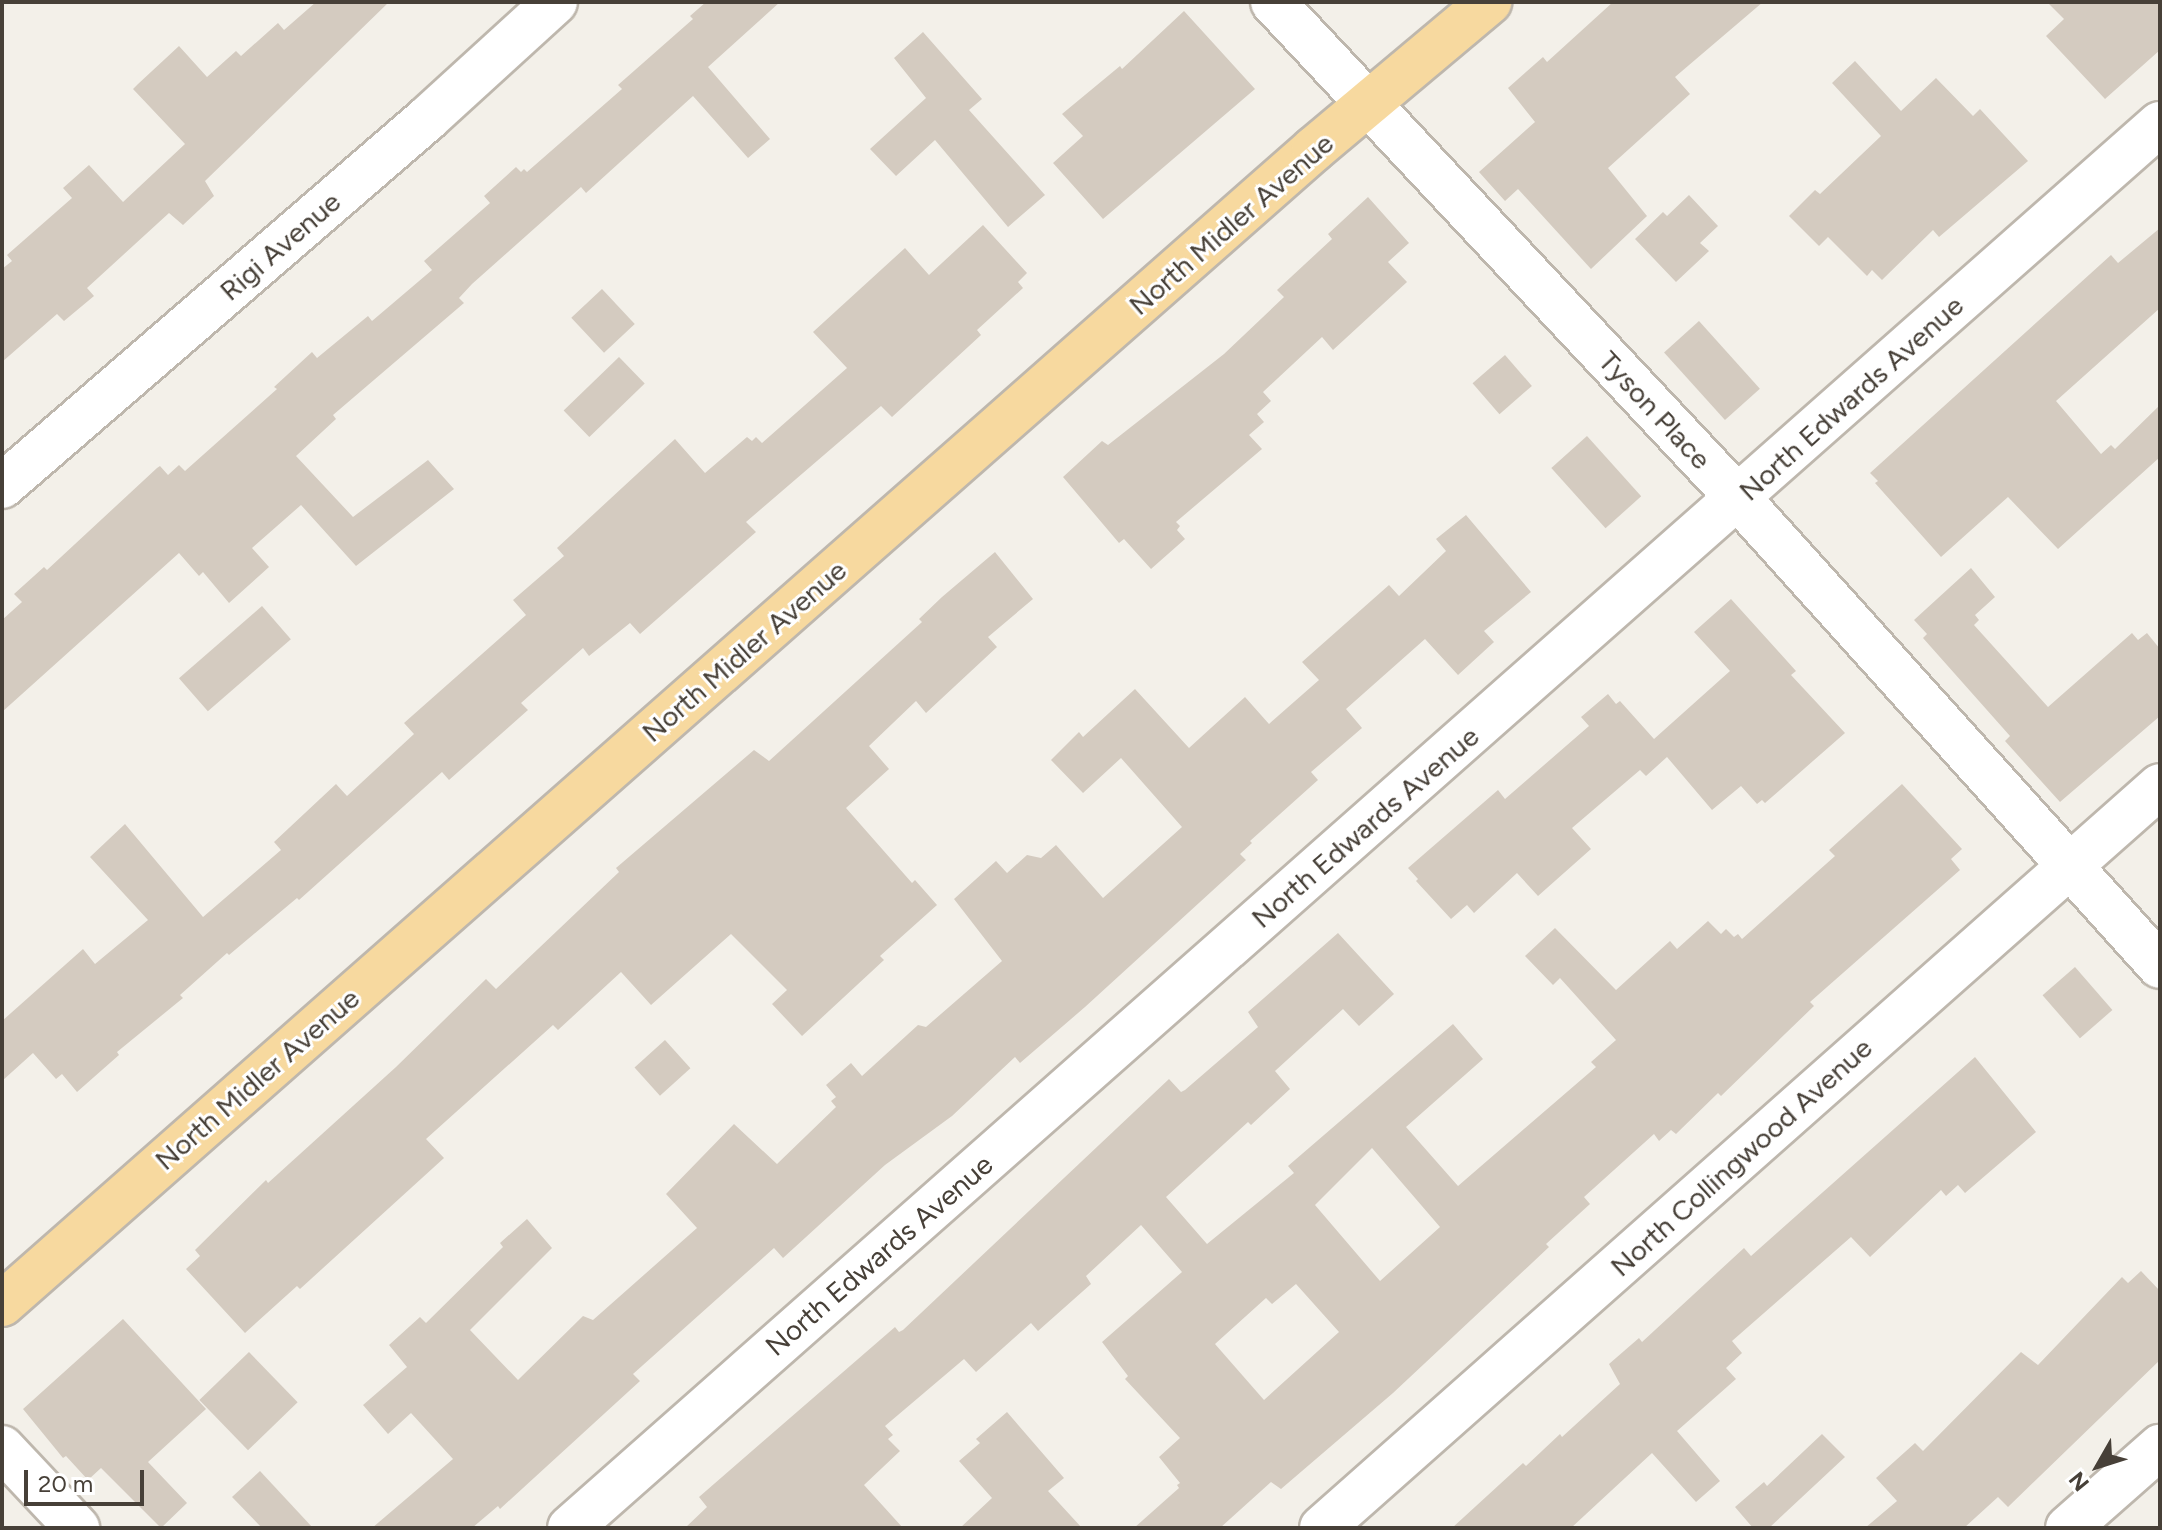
<!DOCTYPE html>
<html>
<head>
<meta charset="utf-8">
<style>
	body { margin:0 }
	#map { position:relative; width:2162px; height:1530px; overflow:hidden; background:#f3f0e9; font-family:Figtree,sans-serif }
	div>[style] { position:absolute }
	[style*='--x'] { left:calc(var(--x)*1px); top:calc(var(--y)*1px); width:calc(var(--w)*1px); rotate:calc(var(--a)*1deg) }
	.building>* { inset:0; background:#d4cbc0; transform-origin:0 0 }
	.roads { filter:drop-shadow(2px 0 #beb7ad) drop-shadow(-2px 0 #beb7ad) drop-shadow(0 2px #beb7ad) drop-shadow(0 -2px #beb7ad) }
	.minor>* { height:44px; margin:-22px; padding:0 22px; transform-origin:22px; border-radius:22px; background:#fff }
	.major>* { height:44px; margin:-22px; padding:0 22px; transform-origin:22px; border-radius:22px; background:#f7d99f }
	span { translate:-50% -50%; white-space:nowrap; text-align:center; line-height:1.15; -webkit-text-stroke:6px #fff; paint-order:stroke }
	.street-label { font-size:28px; color:#474038 }
	.frame { position:absolute; inset:0; border:4px solid #474038; pointer-events:none }
	.north { position:absolute; left:2058px; top:1426px; width:80px; height:80px; -webkit-text-stroke:6px #fff; paint-order:stroke; rotate:231deg; font-size:22px; font-weight:700; line-height:32px; text-align:center; color:#474038 }
	.north::after { content:''; display:block; margin:auto; width:28px; height:36px; background:#474038; clip-path:polygon(50% 0,100% 100%,50% 72%,0 100%) }
	.scale { position:absolute; left:24px; top:1470px; width:120px; height:36px; box-sizing:border-box; border:4px solid #474038; border-top:0; padding-left:10px; font-size:24px; line-height:28px; white-space:nowrap; color:#474038; -webkit-text-stroke:6px #fff; paint-order:stroke }
</style>
</head>
<body>
<div id="map">
	<div class="building">
		<i style="clip-path:polygon(316px 2px,389px 2px,205px 181px,214px 196px,183px 225px,169px 213px,87px 288px,94px 296px,64px 321px,57px 314px,2px 362px,2px 269px,12px 261px,7px 255px,72px 198px,63px 188px,89px 165px,123px 202px,185px 144px,133px 89px,138px 84px,179px 46px,207px 77px,236px 51px,241px 56px,278px 23px,284px 30px)"></i>
		<i style="clip-path:polygon(706px 2px,780px 2px,708px 67px,770px 139px,748px 158px,693px 96px,586px 193px,581px 187px,472px 284px,459px 298px,464px 303px,333px 415px,336px 419px,296px 456px,353px 517px,428px 460px,454px 489px,356px 566px,301px 505px,252px 548px,269px 567px,229px 603px,203px 572px,199px 576px,179px 553px,2px 712px,2px 620px,22px 602px,14px 594px,44px 567px,47px 570px,157px 468px,160px 466px,168px 475px,179px 465px,185px 471px,277px 389px,274px 387px,312px 352px,317px 358px,368px 316px,372px 321px,432px 270px,424px 261px,490px 203px,484px 196px,516px 167px,521px 172px,524px 169px,527px 172px,622px 89px,618px 85px,693px 19px,690px 16px)"></i>
		<i style="clip-path:polygon(1613px 2px,1763px 2px,1675px 77px,1690px 94px,1608px 168px,1647px 216px,1591px 269px,1518px 189px,1505px 201px,1479px 172px,1535px 122px,1508px 88px,1543px 57px,1547px 62px)"></i>
		<i style="clip-path:polygon(2047px 2px,2160px 2px,2160px 50px,2105px 99px,2046px 36px,2064px 19px)"></i>
		<i style="clip-path:polygon(1184px 11px,1255px 89px,1103px 219px,1053px 163px,1083px 136px,1062px 114px,1120px 66px,1122px 69px)"></i>
		<i style="clip-path:polygon(923px 32px,982px 99px,969px 110px,1045px 195px,1008px 227px,935px 140px,896px 176px,870px 149px,926px 98px,894px 58px)"></i>
		<i style="clip-path:polygon(1855px 61px,1901px 111px,1936px 78px,1973px 116px,1980px 109px,2028px 161px,1939px 237px,1933px 230px,1882px 280px,1872px 270px,1867px 276px,1828px 237px,1819px 246px,1789px 216px,1815px 190px,1820px 194px,1881px 136px,1832px 83px)"></i>
		<i style="clip-path:polygon(1689px 195px,1718px 226px,1700px 243px,1709px 251px,1676px 282px,1635px 239px,1663px 212px,1667px 216px)"></i>
		<i style="clip-path:polygon(1368px 197px,1409px 243px,1388px 262px,1407px 282px,1333px 350px,1322px 337px,1263px 392px,1271px 401px,1257px 414px,1264px 422px,1249px 435px,1262px 449px,1176px 522px,1180px 526px,1177px 530px,1185px 539px,1151px 569px,1124px 539px,1119px 543px,1063px 477px,1102px 441px,1108px 445px,1224px 354px,1284px 297px,1277px 290px,1332px 239px,1328px 234px)"></i>
		<i style="clip-path:polygon(983px 225px,1027px 273px,1018px 282px,1023px 288px,977px 330px,981px 335px,892px 417px,881px 406px,746px 522px,756px 532px,640px 634px,630px 623px,589px 656px,583px 648px,521px 703px,528px 710px,449px 780px,442px 772px,299px 900px,297px 898px,229px 955px,227px 953px,180px 995px,183px 998px,117px 1052px,119px 1055px,77px 1092px,62px 1074px,56px 1079px,33px 1053px,2px 1081px,2px 1021px,83px 949px,95px 964px,148px 920px,90px 857px,125px 824px,203px 917px,281px 850px,274px 842px,336px 784px,347px 796px,414px 734px,404px 723px,526px 615px,513px 600px,564px 556px,557px 548px,675px 439px,705px 473px,747px 437px,752px 441px,756px 437px,762px 443px,847px 368px,813px 332px,905px 248px,929px 275px)"></i>
		<i style="clip-path:polygon(2160px 228px,2160px 308px,2056px 401px,2101px 454px,2111px 445px,2115px 449px,2160px 405px,2160px 457px,2058px 549px,2008px 497px,1941px 557px,1875px 483px,1878px 481px,1870px 473px,2111px 255px,2118px 263px)"></i>
		<i style="left:602px;top:289px;width:48px;height:42px;rotate:47deg"></i>
		<i style="left:1699px;top:321px;width:91px;height:47px;rotate:48deg"></i>
		<i style="left:1505px;top:355px;width:41px;height:43px;rotate:49deg"></i>
		<i style="left:619px;top:357px;width:37px;height:77px;rotate:46deg"></i>
		<i style="left:1587px;top:436px;width:81px;height:48px;rotate:48deg"></i>
		<i style="clip-path:polygon(1466px 515px,1531px 592px,1484px 631px,1494px 642px,1458px 675px,1425px 639px,1346px 709px,1362px 728px,1311px 772px,1318px 780px,1250px 841px,1252px 843px,1240px 854px,1246px 860px,1085px 1007px,1020px 1063px,1015px 1057px,952px 1116px,885px 1165px,783px 1258px,774px 1248px,633px 1374px,640px 1381px,500px 1509px,498px 1506px,472px 1528px,372px 1528px,453px 1459px,411px 1413px,388px 1434px,363px 1405px,407px 1367px,389px 1345px,420px 1317px,426px 1323px,503px 1247px,500px 1243px,527px 1219px,552px 1248px,470px 1330px,518px 1380px,583px 1316px,593px 1320px,697px 1228px,666px 1194px,734px 1124px,777px 1164px,836px 1107px,831px 1101px,836px 1097px,826px 1085px,851px 1063px,862px 1076px,918px 1025px,926px 1027px,1002px 961px,954px 899px,996px 861px,1007px 873px,1027px 855px,1041px 858px,1056px 845px,1103px 898px,1182px 827px,1121px 758px,1083px 793px,1051px 760px,1079px 732px,1083px 737px,1135px 689px,1189px 748px,1245px 697px,1269px 724px,1319px 680px,1302px 662px,1389px 585px,1399px 596px,1446px 551px,1436px 539px)"></i>
		<i style="clip-path:polygon(995px 552px,1033px 599px,988px 637px,997px 647px,926px 713px,916px 701px,869px 746px,889px 769px,846px 808px,912px 883px,915px 880px,937px 905px,880px 956px,884px 960px,802px 1036px,772px 1004px,787px 990px,731px 934px,651px 1005px,621px 972px,558px 1030px,553px 1025px,426px 1139px,444px 1158px,300px 1289px,297px 1286px,245px 1333px,186px 1269px,200px 1256px,195px 1250px,266px 1180px,268px 1183px,396px 1067px,486px 979px,496px 989px,619px 872px,616px 868px,754px 750px,769px 761px,922px 622px,919px 619px,942px 597px)"></i>
		<i style="clip-path:polygon(1971px 568px,1995px 597px,1975px 615px,1979px 620px,1974px 625px,2048px 707px,2132px 633px,2138px 640px,2147px 633px,2160px 649px,2160px 716px,2060px 802px,2005px 741px,2010px 736px,1923px 638px,1927px 634px,1914px 620px)"></i>
		<i style="clip-path:polygon(1731px 599px,1796px 671px,1791px 675px,1845px 733px,1765px 803px,1762px 800px,1757px 804px,1741px 786px,1712px 810px,1667px 757px,1646px 776px,1640px 770px,1572px 828px,1591px 849px,1538px 896px,1517px 873px,1474px 913px,1467px 905px,1451px 919px,1416px 881px,1418px 879px,1408px 868px,1498px 790px,1505px 799px,1589px 726px,1581px 717px,1608px 694px,1616px 704px,1620px 701px,1654px 739px,1730px 671px,1694px 632px)"></i>
		<i style="left:262px;top:606px;width:44px;height:110px;rotate:49deg"></i>
		<i style="clip-path:polygon(evenodd,1902px 784px,1962px 849px,1951px 859px,1960px 870px,1810px 1002px,1814px 1006px,1721px 1096px,1718px 1093px,1676px 1134px,1671px 1130px,1659px 1141px,1654px 1134px,1584px 1197px,1590px 1204px,1546px 1244px,1549px 1247px,1393px 1393px,1281px 1489px,1271px 1482px,1220px 1528px,1134px 1528px,1179px 1488px,1177px 1485px,1180px 1483px,1159px 1457px,1180px 1438px,1125px 1379px,1128px 1376px,1102px 1342px,1182px 1272px,1141px 1225px,1086px 1276px,1091px 1284px,1038px 1331px,1031px 1323px,976px 1372px,964px 1359px,885px 1426px,893px 1435px,888px 1439px,900px 1451px,864px 1485px,903px 1528px,685px 1528px,707px 1507px,699px 1497px,895px 1327px,899px 1332px,903px 1330px,1169px 1079px,1181px 1092px,1185px 1090px,1258px 1027px,1248px 1012px,1338px 933px,1394px 994px,1359px 1026px,1343px 1009px,1275px 1071px,1290px 1089px,1251px 1125px,1248px 1122px,1166px 1197px,1207px 1244px,1294px 1173px,1288px 1166px,1453px 1024px,1483px 1059px,1406px 1127px,1458px 1186px,1596px 1067px,1591px 1062px,1616px 1040px,1560px 978px,1553px 985px,1525px 956px,1555px 928px,1616px 990px,1670px 941px,1677px 949px,1708px 921px,1721px 934px,1726px 929px,1734px 937px,1738px 934px,1742px 939px,1835px 856px,1829px 850px,1902px 784px,1372px 1148px,1440px 1227px,1380px 1281px,1315px 1205px,1372px 1148px,1902px 784px,1296px 1284px,1339px 1332px,1264px 1400px,1215px 1344px,1266px 1298px,1272px 1304px,1296px 1284px)"></i>
		<i style="left:2075px;top:967px;width:57px;height:43px;rotate:49deg"></i>
		<i style="left:665px;top:1040px;width:38px;height:41px;rotate:48deg"></i>
		<i style="clip-path:polygon(1975px 1057px,2036px 1132px,1965px 1193px,1958px 1185px,1946px 1196px,1941px 1190px,1870px 1257px,1851px 1237px,1732px 1341px,1742px 1353px,1726px 1368px,1736px 1379px,1677px 1431px,1720px 1481px,1696px 1502px,1652px 1453px,1571px 1528px,1452px 1528px,1523px 1463px,1526px 1466px,1560px 1434px,1562px 1437px,1620px 1384px,1609px 1364px,1639px 1338px,1642px 1342px,1744px 1248px,1751px 1256px)"></i>
		<i style="clip-path:polygon(2141px 1271px,2160px 1291px,2160px 1360px,2008px 1507px,1998px 1497px,1964px 1528px,1865px 1528px,1897px 1501px,1876px 1478px,1915px 1443px,1923px 1451px,2021px 1352px,2038px 1365px,2122px 1277px,2128px 1283px)"></i>
		<i style="clip-path:polygon(123px 1319px,206px 1409px,148px 1462px,187px 1503px,161px 1528px,101px 1468px,88px 1480px,66px 1456px,63px 1458px,23px 1409px)"></i>
		<i style="left:249px;top:1352px;width:70px;height:69px;rotate:46deg"></i>
		<i style="clip-path:polygon(1007px 1412px,1064px 1478px,1048px 1491px,1082px 1528px,960px 1528px,992px 1498px,959px 1461px,980px 1443px,976px 1439px)"></i>
		<i style="clip-path:polygon(1822px 1434px,1845px 1457px,1769px 1528px,1753px 1528px,1735px 1507px,1764px 1482px,1767px 1486px)"></i>
		<i style="clip-path:polygon(260px 1471px,313px 1528px,262px 1528px,232px 1497px)"></i>
	</div>
	<div class="roads">
		<div class="minor">
			<i style="--x:1273;--y:2;--w:680;--a:46.85"></i>
			<i style="--x:1738;--y:498;--w:630;--a:47.96"></i>
			<i style="--x:2;--y:486;--w:563;--a:-40.82"></i>
			<i style="--x:428;--y:118;--w:172;--a:-42.4"></i>
			<i style="--x:2;--y:1448;--w:110;--a:46.8"></i>
			<i style="--x:570;--y:1528;--w:2121;--a:-41.45"></i>
			<i style="--x:1322;--y:1528;--w:1119;--a:-41.52"></i>
			<i style="--x:2068;--y:1528;--w:123;--a:-41.4"></i>
		</div>
		<div class="major">
			<i style="--x:2;--y:1304;--w:1748;--a:-41.36"></i>
			<i style="--x:1314;--y:149;--w:229;--a:-40"></i>
		</div>
	</div>
	<div class="street-label">
		<span style="left:1231px;top:224px;rotate:-41deg">North Midler Avenue</span>
		<span style="left:280px;top:246px;rotate:-41deg">Rigi Avenue</span>
		<span style="left:1851px;top:398px;rotate:-42deg">North Edwards Avenue</span>
		<span style="left:1655px;top:410px;rotate:47deg">Tyson Place</span>
		<span style="left:744px;top:651px;rotate:-41deg">North Midler Avenue</span>
		<span style="left:1365px;top:827px;rotate:-41deg">North Edwards Avenue</span>
		<span style="left:257px;top:1079px;rotate:-41deg">North Midler Avenue</span>
		<span style="left:1741px;top:1157px;rotate:-42deg">North Collingwood Avenue</span>
		<span style="left:879px;top:1255px;rotate:-41deg">North Edwards Avenue</span>
	</div>
	<div class="frame"></div>
	<div class="north">N</div>
	<div class="scale">20 m</div>
</div>
</body>
</html>
